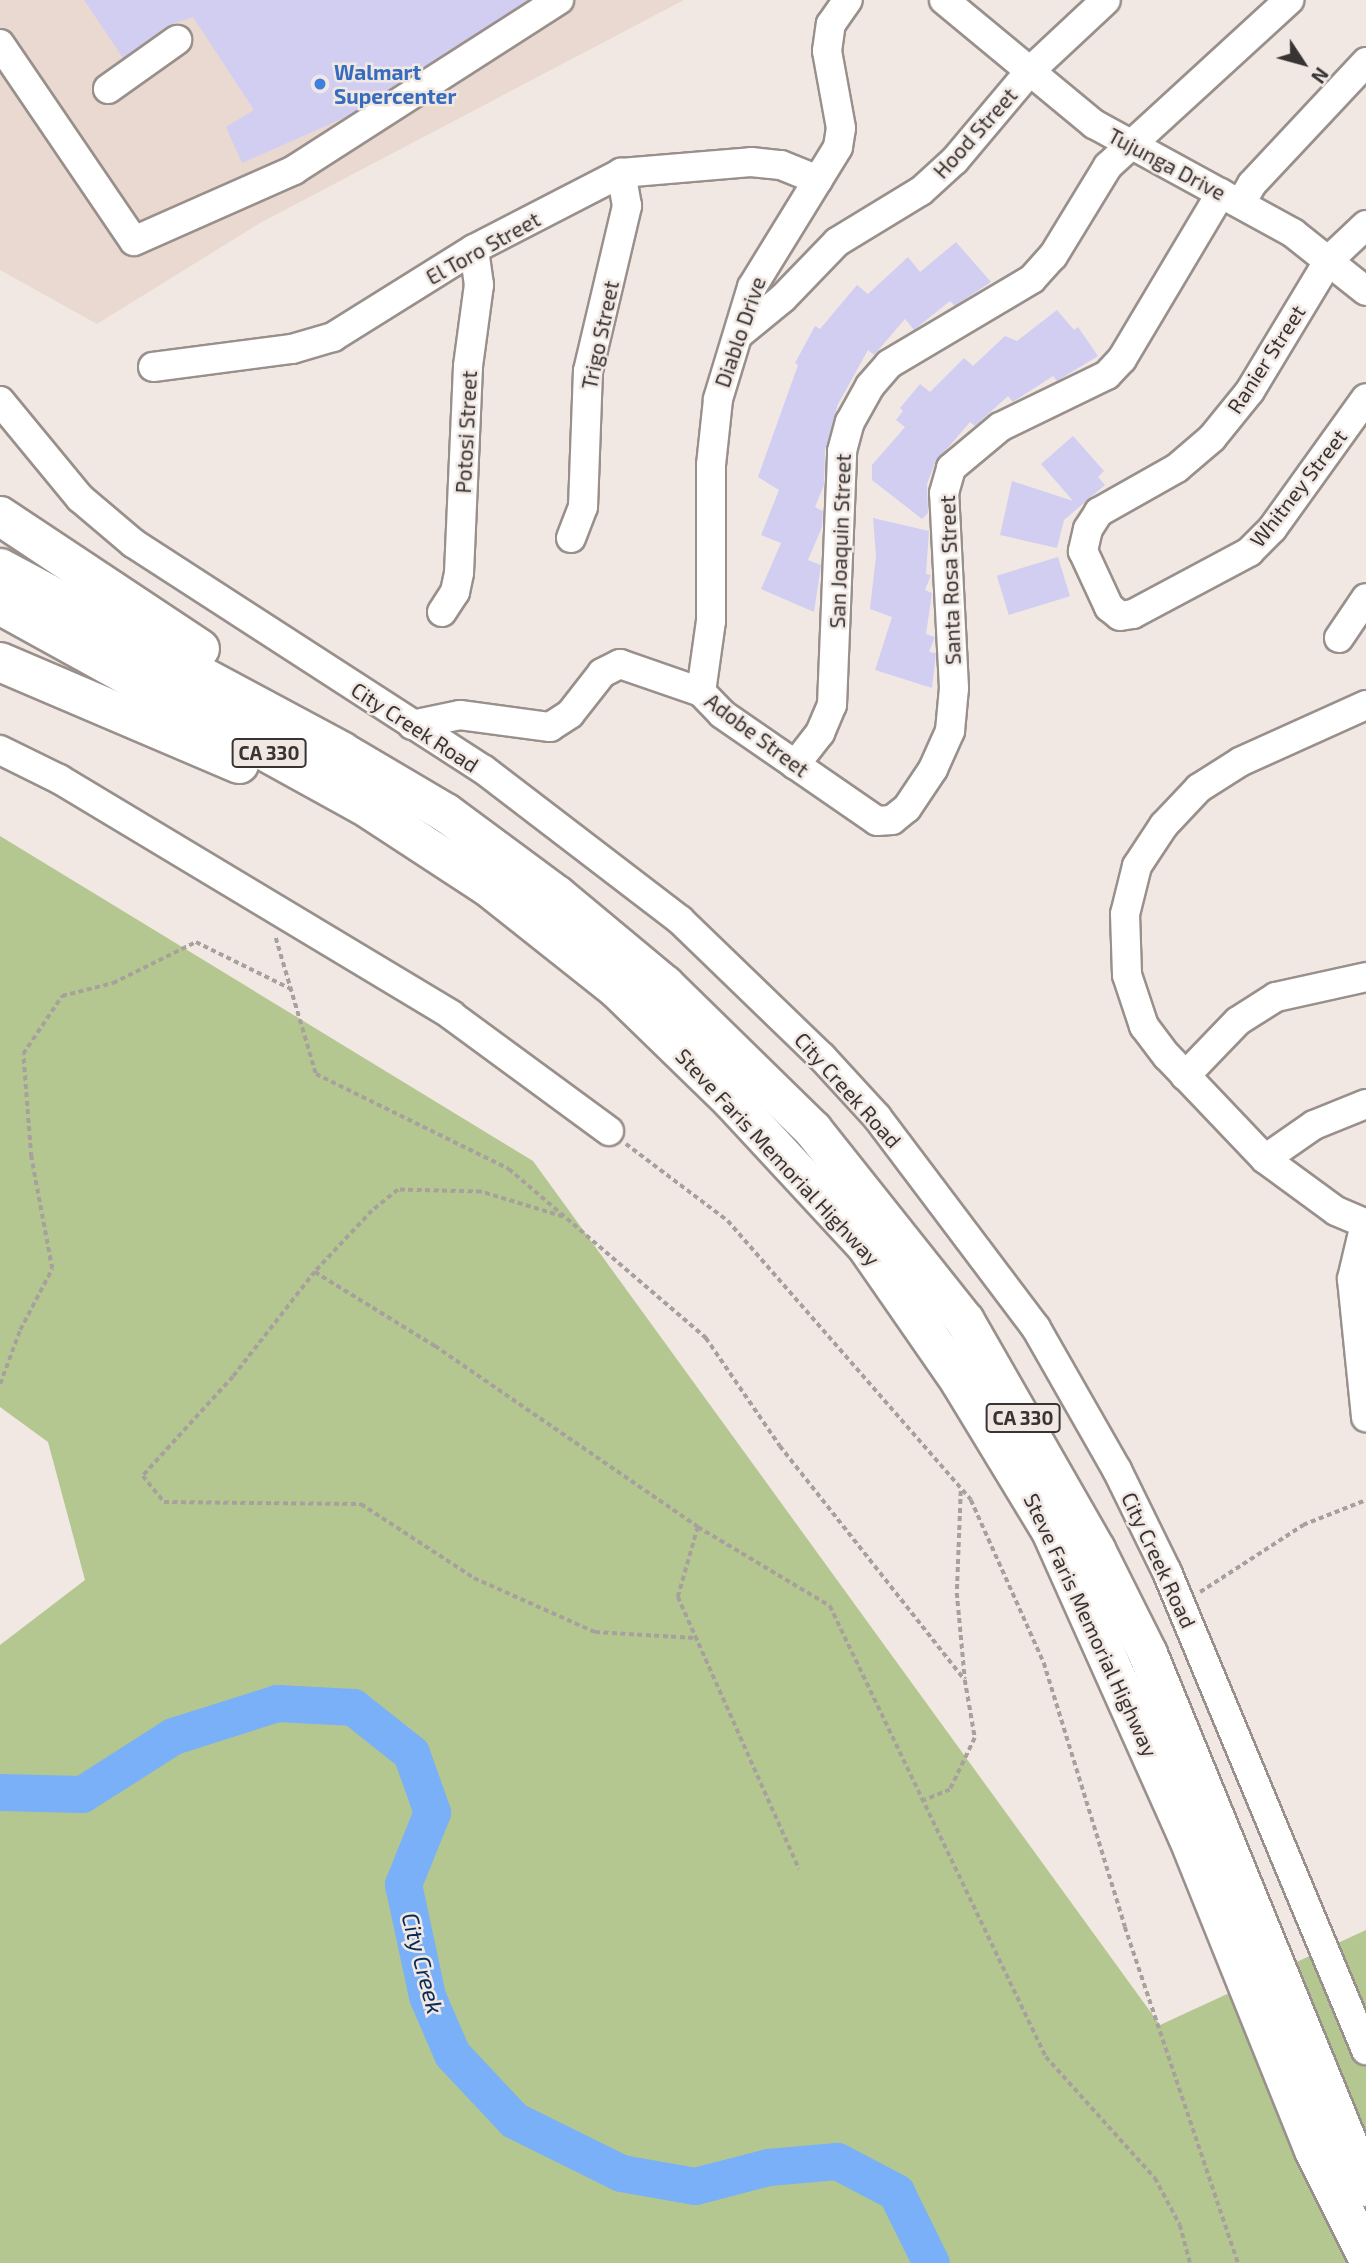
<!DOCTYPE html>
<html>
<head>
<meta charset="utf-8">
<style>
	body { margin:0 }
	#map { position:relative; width:1366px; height:2263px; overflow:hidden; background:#f1e8e3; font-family:"Exo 2",sans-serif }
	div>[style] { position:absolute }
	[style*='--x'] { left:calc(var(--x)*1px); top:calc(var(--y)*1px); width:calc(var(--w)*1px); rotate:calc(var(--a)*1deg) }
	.built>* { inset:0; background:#ead9d0 }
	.green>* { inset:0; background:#b4c790 }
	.river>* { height:37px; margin:-18.5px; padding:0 18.5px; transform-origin:18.5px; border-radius:18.5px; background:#79b0f7 }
	.building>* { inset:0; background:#d1cef1; transform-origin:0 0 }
	.path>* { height:3.5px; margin-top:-1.75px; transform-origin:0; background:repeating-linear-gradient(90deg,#a7a09d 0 5px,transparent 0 8.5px) }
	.roads { filter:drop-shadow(2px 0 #99908c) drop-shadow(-2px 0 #99908c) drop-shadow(0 2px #99908c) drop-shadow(0 -2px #99908c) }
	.minor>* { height:28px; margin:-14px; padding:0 14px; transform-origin:14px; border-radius:14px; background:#fff }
	.highway>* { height:38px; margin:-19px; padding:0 19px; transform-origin:19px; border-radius:19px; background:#fff }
	.dots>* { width:19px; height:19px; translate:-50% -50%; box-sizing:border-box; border:4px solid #f1e8e3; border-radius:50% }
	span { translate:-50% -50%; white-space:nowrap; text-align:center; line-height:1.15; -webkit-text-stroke:5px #f1e8e3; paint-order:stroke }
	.shield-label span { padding:2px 5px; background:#f1e8e3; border:2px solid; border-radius:5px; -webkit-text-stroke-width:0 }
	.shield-label { font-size:19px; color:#383433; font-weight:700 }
	.shop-label { font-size:21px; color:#366cbe; font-weight:700 }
	.left { translate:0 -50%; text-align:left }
	.street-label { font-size:21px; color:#383433 }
	.water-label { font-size:23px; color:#052b57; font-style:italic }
	.north { position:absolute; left:1268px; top:28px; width:70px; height:70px; -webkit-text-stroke:5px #f1e8e3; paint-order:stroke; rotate:126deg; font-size:19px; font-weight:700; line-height:28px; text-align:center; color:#383433 }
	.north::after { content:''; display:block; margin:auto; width:24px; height:32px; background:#383433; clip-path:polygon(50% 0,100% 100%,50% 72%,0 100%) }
</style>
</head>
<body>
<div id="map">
	<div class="built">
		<i style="clip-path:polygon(0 0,684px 0,260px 223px,97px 324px,0 270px)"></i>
	</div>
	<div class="green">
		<i style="clip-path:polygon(0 836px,533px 1161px,1160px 2025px,1366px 1930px,1366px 2263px,0 2263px,0 1645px,85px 1580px,48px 1442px,0 1407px)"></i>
	</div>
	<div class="river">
		<i style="--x:0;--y:1792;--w:82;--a:1.4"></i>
		<i style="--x:82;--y:1794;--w:108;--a:-32.5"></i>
		<i style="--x:173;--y:1736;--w:109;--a:-17.6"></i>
		<i style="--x:277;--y:1703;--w:76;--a:3"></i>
		<i style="--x:353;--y:1707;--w:74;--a:38.4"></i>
		<i style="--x:411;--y:1753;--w:63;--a:70.4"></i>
		<i style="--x:432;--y:1812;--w:78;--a:111.9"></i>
		<i style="--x:403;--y:1884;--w:115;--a:77.9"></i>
		<i style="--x:427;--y:1996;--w:63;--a:66.7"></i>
		<i style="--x:452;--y:2054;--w:91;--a:46.8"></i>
		<i style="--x:514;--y:2120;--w:119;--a:26.4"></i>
		<i style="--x:621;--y:2173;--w:75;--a:10"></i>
		<i style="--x:695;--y:2186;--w:75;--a:-14.6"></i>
		<i style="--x:768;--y:2167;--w:69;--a:-5"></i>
		<i style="--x:837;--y:2161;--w:67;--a:27.7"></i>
		<i style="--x:896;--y:2192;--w:79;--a:63.8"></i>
	</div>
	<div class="building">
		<i style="clip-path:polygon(84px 0,528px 0,346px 117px,242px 163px,226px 127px,254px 110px,193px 17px,167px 26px,123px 58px)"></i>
		<i style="clip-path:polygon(956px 242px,991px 282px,955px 306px,950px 301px,914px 330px,905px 319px,874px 355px,868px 350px,838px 404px,825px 450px,824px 485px,815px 507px,823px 511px,822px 527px,808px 560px,821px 565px,814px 612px,761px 589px,781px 543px,761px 535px,779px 490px,758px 477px,798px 365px,795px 363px,815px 326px,820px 329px,857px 285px,868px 294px,908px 257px,920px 272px)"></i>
		<i style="clip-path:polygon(1057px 310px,1074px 330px,1078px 327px,1098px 356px,1057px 381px,1053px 376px,1013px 402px,1008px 396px,975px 426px,970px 422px,935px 463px,927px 484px,928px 513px,922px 519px,872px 480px,872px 465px,905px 427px,896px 420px,903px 411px,900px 408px,920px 384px,930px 392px,964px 358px,973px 366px,1005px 336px,1017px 341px)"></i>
		<i style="clip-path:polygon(1073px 436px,1104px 471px,1098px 477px,1105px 485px,1064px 520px,1057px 548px,1000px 535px,1012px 481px,1073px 501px,1041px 464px)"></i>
		<i style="clip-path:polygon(873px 518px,929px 531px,926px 574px,931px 575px,925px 590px,932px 593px,926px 634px,935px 637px,929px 652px,936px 653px,932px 688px,875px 670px,892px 617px,870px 609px,876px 556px)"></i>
		<i style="left:1058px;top:557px;width:41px;height:64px;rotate:73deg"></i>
	</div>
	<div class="path">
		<i style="--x:276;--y:938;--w:142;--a:73.6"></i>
		<i style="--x:316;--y:1074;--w:215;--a:26.2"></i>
		<i style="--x:509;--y:1169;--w:260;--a:40.6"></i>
		<i style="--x:706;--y:1338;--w:131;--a:55.6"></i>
		<i style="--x:780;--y:1446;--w:298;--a:51.7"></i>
		<i style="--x:965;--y:1680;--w:59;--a:80.2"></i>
		<i style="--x:975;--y:1738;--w:58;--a:115.7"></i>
		<i style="--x:950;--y:1790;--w:27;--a:158"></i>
		<i style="--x:626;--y:1144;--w:128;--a:37"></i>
		<i style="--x:728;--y:1221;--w:370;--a:48.9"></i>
		<i style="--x:971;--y:1500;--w:179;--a:65.9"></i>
		<i style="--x:1044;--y:1663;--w:276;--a:72.9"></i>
		<i style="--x:1125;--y:1927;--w:354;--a:71.4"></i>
		<i style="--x:563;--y:1217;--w:86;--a:-163"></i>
		<i style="--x:481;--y:1192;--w:83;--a:-178.6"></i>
		<i style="--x:398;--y:1190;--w:33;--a:141"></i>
		<i style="--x:372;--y:1211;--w:83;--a:133.1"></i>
		<i style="--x:315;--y:1272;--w:133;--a:128"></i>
		<i style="--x:233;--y:1377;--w:134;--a:132.3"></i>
		<i style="--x:143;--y:1476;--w:33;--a:51"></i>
		<i style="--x:164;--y:1502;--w:197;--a:0.6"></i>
		<i style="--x:361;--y:1504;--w:135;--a:33.2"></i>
		<i style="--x:474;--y:1578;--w:133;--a:24.1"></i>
		<i style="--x:595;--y:1632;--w:100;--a:3.4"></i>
		<i style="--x:315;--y:1272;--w:141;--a:31.7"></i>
		<i style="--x:435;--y:1346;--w:319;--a:34.5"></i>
		<i style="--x:698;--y:1527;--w:154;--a:30.9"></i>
		<i style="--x:830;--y:1606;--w:500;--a:64.41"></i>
		<i style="--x:1046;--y:2057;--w:163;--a:48"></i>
		<i style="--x:1155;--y:2178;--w:53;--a:62"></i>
		<i style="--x:1180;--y:2225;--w:39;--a:75"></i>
		<i style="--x:0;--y:1384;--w:58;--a:-69.7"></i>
		<i style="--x:20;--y:1330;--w:69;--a:-62.3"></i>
		<i style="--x:52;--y:1269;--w:114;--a:-100.6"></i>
		<i style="--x:31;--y:1157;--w:103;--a:-94.4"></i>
		<i style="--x:23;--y:1054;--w:70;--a:-56.1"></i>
		<i style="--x:62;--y:996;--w:53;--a:-14.3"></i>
		<i style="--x:113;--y:983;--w:93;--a:-26.3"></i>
		<i style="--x:196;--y:942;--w:106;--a:26.3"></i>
		<i style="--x:961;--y:1491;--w:102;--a:92.2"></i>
		<i style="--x:957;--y:1593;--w:86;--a:84.7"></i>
		<i style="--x:698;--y:1527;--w:73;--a:105.9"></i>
		<i style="--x:678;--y:1597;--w:298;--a:66"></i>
		<i style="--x:1200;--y:1592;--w:123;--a:-33"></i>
		<i style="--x:1303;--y:1525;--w:68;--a:-21.6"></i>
	</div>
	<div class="roads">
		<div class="minor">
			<i style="--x:944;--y:0;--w:195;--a:39.6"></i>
			<i style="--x:1094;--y:124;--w:227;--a:28.7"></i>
			<i style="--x:1293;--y:233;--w:93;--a:38.5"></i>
			<i style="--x:0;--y:44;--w:238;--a:55.8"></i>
			<i style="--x:134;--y:241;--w:175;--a:-23.9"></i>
			<i style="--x:294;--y:170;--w:315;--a:-32.7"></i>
			<i style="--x:108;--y:89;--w:85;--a:-35.4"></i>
			<i style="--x:1241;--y:203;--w:22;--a:-60"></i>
			<i style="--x:1252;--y:184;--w:167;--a:-46.9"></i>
			<i style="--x:1366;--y:225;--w:51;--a:136.6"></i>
			<i style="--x:1329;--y:260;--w:153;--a:121.1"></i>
			<i style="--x:1250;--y:391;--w:60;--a:129"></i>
			<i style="--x:1212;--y:438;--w:46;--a:139.4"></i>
			<i style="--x:1177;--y:468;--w:90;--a:150.6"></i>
			<i style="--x:1099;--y:512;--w:20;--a:123"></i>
			<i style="--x:1088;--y:529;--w:23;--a:103"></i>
			<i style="--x:1083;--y:551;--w:62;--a:65.1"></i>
			<i style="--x:1109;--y:607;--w:14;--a:39"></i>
			<i style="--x:1120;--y:616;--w:13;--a:-9"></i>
			<i style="--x:1133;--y:614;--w:132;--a:-28.1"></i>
			<i style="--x:1249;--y:552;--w:33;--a:-45"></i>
			<i style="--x:1272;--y:529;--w:161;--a:-54.3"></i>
			<i style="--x:738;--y:335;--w:58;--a:-39.4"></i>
			<i style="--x:783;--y:298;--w:78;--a:-46"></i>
			<i style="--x:837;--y:242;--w:98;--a:-31.3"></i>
			<i style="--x:921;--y:191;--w:46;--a:-42.4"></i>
			<i style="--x:955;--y:160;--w:115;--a:-49.9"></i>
			<i style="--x:1029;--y:72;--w:105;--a:-43.1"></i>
			<i style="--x:153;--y:367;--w:140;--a:-7.4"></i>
			<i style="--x:292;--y:349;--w:43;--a:-16.3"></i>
			<i style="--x:333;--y:337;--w:166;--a:-32"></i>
			<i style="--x:474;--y:249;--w:165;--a:-27.3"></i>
			<i style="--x:621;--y:173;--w:130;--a:-4.8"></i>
			<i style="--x:751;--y:162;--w:30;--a:6"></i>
			<i style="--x:781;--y:165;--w:40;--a:22"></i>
			<i style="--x:0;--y:401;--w:126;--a:50.5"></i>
			<i style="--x:80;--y:498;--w:70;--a:40.3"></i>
			<i style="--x:133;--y:543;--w:418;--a:32.9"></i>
			<i style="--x:484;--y:770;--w:247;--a:37.4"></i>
			<i style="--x:680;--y:920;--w:197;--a:44"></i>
			<i style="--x:822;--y:1057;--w:81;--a:47.5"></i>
			<i style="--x:877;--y:1117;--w:264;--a:53"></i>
			<i style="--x:1036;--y:1328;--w:163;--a:60.3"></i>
			<i style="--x:1117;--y:1470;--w:114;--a:63.9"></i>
			<i style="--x:1167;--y:1572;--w:518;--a:67.4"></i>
			<i style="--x:571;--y:538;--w:33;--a:-69"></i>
			<i style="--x:583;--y:507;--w:136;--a:-87.9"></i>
			<i style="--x:588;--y:371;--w:170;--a:-76.7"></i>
			<i style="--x:627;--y:206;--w:34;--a:-100"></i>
			<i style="--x:442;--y:612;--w:24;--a:-57"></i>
			<i style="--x:455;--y:592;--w:19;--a:-78"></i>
			<i style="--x:459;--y:573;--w:207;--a:-87.5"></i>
			<i style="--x:468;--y:366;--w:82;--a:-82.3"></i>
			<i style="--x:479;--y:285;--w:36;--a:-98"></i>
			<i style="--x:1339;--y:638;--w:48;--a:-56"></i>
			<i style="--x:701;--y:692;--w:72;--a:-82"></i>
			<i style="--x:711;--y:621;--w:156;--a:-90"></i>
			<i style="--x:711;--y:465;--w:66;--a:-83.9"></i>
			<i style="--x:718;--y:399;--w:117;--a:-73.1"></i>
			<i style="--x:752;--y:287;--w:164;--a:-58.4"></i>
			<i style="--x:838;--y:147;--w:19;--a:-81"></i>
			<i style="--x:841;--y:128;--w:78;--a:-100.3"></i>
			<i style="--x:827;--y:51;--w:27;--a:-82"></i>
			<i style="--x:831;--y:24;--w:29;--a:-55"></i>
			<i style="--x:1366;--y:705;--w:138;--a:155.7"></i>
			<i style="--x:1240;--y:762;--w:49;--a:147.6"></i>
			<i style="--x:1199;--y:788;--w:51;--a:133.4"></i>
			<i style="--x:1164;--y:825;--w:49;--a:123.4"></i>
			<i style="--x:1137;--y:866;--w:49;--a:104"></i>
			<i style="--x:1125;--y:914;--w:61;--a:88.1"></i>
			<i style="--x:1127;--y:975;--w:54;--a:71.6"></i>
			<i style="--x:1144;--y:1026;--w:38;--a:53"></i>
			<i style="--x:1167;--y:1056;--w:142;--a:46.4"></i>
			<i style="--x:1265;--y:1159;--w:88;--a:36.2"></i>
			<i style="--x:1336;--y:1211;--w:33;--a:23"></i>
			<i style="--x:412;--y:725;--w:49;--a:-11.8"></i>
			<i style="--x:460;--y:715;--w:91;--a:7.6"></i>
			<i style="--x:550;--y:727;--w:24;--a:-33"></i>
			<i style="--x:570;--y:714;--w:52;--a:-52"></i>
			<i style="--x:602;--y:673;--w:20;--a:-27"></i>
			<i style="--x:620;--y:664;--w:86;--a:19.1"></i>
			<i style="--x:701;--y:692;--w:30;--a:46"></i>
			<i style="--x:722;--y:714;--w:188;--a:34.6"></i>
			<i style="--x:877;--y:821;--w:15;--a:-4"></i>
			<i style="--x:892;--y:820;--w:19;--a:-39"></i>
			<i style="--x:907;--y:808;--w:47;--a:-56.3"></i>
			<i style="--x:933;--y:769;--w:42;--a:-65.9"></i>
			<i style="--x:950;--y:731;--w:43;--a:-84.7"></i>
			<i style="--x:954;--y:688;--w:195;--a:-92.9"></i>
			<i style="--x:944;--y:493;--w:26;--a:-74"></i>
			<i style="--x:951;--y:468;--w:64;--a:-39.9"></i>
			<i style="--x:1000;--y:427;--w:119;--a:-25.9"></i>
			<i style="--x:1107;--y:375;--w:22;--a:-47"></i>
			<i style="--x:1122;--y:359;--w:193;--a:-59.2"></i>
			<i style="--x:0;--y:750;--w:66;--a:26.2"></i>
			<i style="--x:59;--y:779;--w:458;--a:31"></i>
			<i style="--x:451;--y:1015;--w:196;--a:36.3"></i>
			<i style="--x:795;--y:765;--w:41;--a:-52"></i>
			<i style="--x:820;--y:733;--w:30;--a:-67"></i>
			<i style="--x:832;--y:705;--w:254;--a:-87.7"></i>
			<i style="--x:842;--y:451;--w:30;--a:-75"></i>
			<i style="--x:850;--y:422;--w:41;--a:-60.9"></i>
			<i style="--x:870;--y:386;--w:29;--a:-49"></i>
			<i style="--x:889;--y:364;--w:166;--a:-30.7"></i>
			<i style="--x:1032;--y:279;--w:31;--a:-48"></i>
			<i style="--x:1053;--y:256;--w:105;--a:-58.6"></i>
			<i style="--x:1108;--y:166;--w:246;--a:-42.5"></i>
			<i style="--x:1185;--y:1076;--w:76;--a:-46.1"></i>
			<i style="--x:1238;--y:1021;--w:45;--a:-32.3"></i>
			<i style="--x:1276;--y:997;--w:92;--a:-12.5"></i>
			<i style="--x:1265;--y:1159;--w:60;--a:-34.8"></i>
			<i style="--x:1314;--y:1125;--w:56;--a:-22"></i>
			<i style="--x:1365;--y:1224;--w:57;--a:103.3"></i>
			<i style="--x:1352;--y:1279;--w:139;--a:84.2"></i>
		</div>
		<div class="highway">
			<i style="--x:0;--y:516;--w:240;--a:33.6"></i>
			<i style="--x:0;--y:568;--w:387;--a:28.2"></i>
			<i style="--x:341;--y:751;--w:122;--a:30.6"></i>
			<i style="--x:446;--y:813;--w:139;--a:36.5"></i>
			<i style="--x:558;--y:896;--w:139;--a:39.8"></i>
			<i style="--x:665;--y:985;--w:207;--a:44.4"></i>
			<i style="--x:813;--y:1130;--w:244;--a:51.5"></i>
			<i style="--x:965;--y:1321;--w:264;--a:60.2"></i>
			<i style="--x:1096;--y:1550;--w:116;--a:63.4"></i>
			<i style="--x:1148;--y:1654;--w:576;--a:67.76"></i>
			<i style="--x:0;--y:605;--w:414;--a:28.9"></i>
			<i style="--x:363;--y:805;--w:148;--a:33.2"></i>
			<i style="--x:487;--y:886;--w:167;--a:38.4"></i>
			<i style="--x:618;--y:990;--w:159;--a:44.2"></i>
			<i style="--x:732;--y:1101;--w:199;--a:47.2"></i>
			<i style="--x:867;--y:1247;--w:165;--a:55.3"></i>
			<i style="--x:961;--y:1383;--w:173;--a:58.7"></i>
			<i style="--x:1051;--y:1531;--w:335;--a:65.9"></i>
			<i style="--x:1188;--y:1837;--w:335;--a:68.1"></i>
			<i style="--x:1313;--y:2148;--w:119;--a:63.6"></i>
			<i style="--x:0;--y:662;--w:260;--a:23.1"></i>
		</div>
	</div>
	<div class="dots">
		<i style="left:320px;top:84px;background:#3f7fe0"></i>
	</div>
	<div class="shield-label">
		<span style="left:269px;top:753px">CA 330</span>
		<span style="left:1023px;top:1418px">CA 330</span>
	</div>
	<div class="shop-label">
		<span class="left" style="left:334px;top:84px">Walmart<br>Supercenter</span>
	</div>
	<div class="street-label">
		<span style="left:975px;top:133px;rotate:-48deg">Hood Street</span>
		<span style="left:1167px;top:164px;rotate:28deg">Tujunga Drive</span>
		<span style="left:483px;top:248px;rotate:-29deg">El Toro Street</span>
		<span style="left:740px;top:332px;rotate:-71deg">Diablo Drive</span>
		<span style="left:600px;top:335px;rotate:-78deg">Trigo Street</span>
		<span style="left:1266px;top:359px;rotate:-57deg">Ranier Street</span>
		<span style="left:466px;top:432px;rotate:-87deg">Potosi Street</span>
		<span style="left:1298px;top:488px;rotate:-52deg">Whitney Street</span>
		<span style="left:840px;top:541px;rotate:-88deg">San Joaquin Street</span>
		<span style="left:950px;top:580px;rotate:-92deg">Santa Rosa Street</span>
		<span style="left:415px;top:727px;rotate:33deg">City Creek Road</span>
		<span style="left:757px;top:735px;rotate:37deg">Adobe Street</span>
		<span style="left:848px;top:1090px;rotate:48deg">City Creek Road</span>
		<span style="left:778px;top:1157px;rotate:47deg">Steve Faris Memorial Highway</span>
		<span style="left:1159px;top:1560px;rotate:65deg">City Creek Road</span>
		<span style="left:1091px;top:1625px;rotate:65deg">Steve Faris Memorial Highway</span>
	</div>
	<div class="water-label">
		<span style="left:423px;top:1963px;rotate:75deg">City Creek</span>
	</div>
	<div class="north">N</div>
</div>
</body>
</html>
